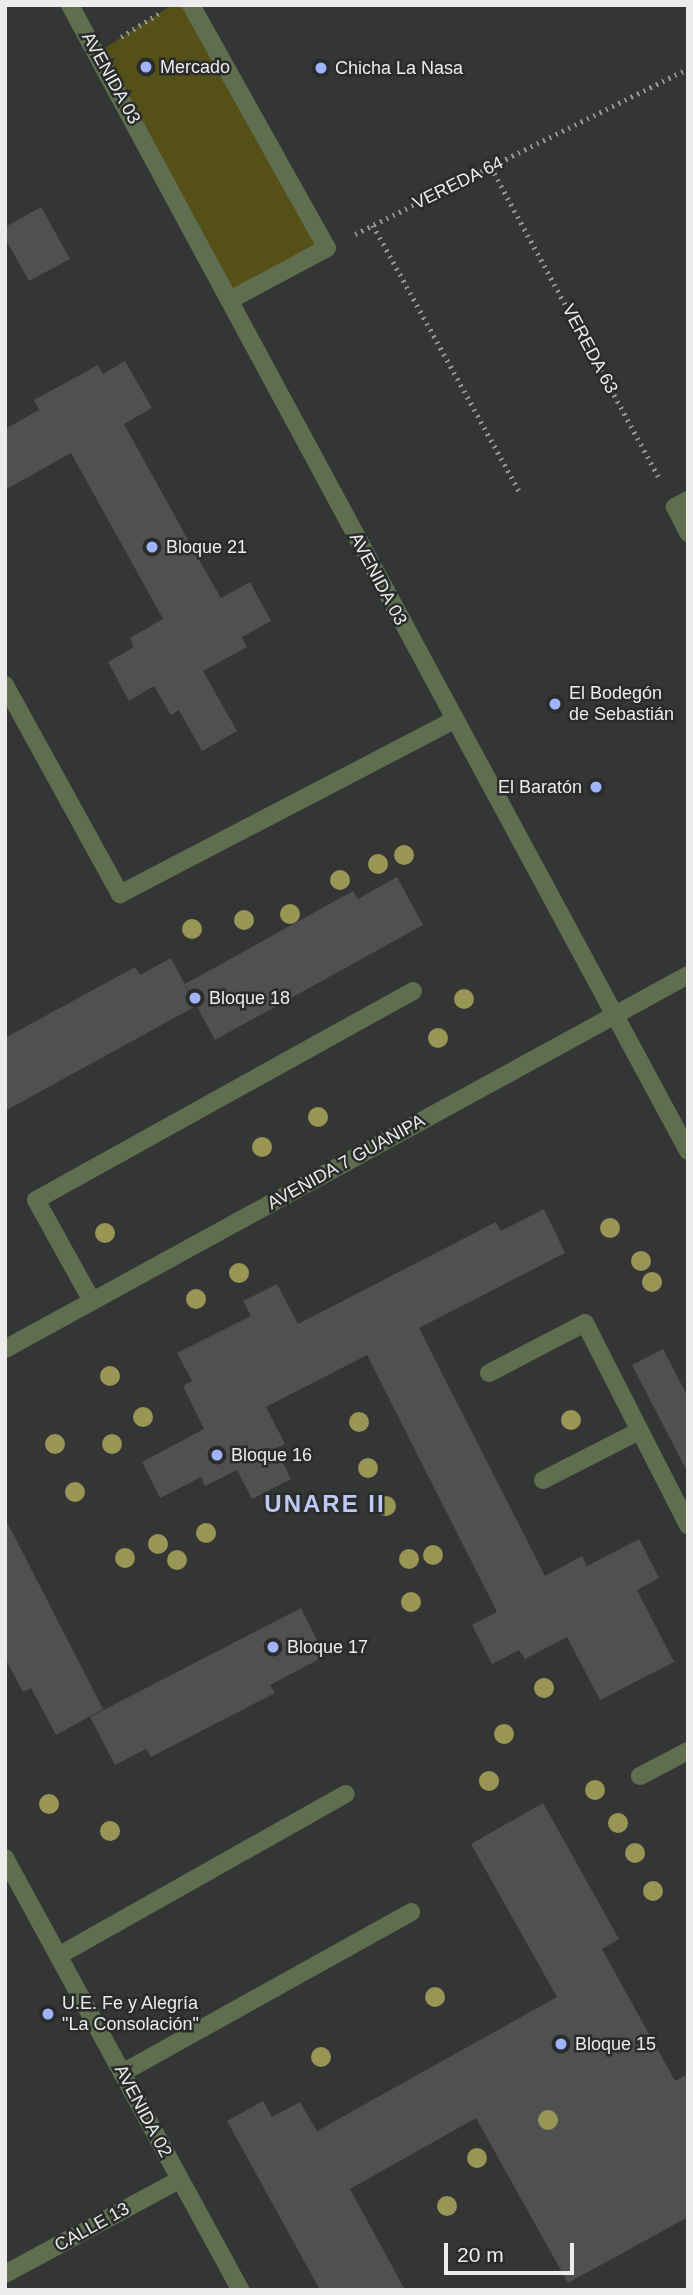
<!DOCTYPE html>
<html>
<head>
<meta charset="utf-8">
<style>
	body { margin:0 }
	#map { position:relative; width:693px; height:2295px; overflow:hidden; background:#343635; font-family:Helvetica,sans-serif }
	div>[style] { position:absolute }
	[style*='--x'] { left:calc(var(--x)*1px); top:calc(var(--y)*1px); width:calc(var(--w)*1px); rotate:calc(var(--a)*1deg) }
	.green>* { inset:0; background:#555018 }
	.building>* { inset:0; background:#4e5150 }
	.path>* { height:4.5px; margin-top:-2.25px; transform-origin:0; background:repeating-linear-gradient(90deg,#929493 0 2px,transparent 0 7px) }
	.minor>* { height:18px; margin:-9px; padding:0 9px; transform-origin:9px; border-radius:9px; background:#606e50 }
	.trees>* { width:20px; height:20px; margin:-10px; border-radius:50%; background:#999554 }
	.dots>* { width:19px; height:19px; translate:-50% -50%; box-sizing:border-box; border:4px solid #2a2c2b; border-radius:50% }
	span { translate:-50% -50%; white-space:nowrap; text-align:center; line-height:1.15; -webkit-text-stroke:5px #2a2c2b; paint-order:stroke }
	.poi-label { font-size:18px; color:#ebeceb }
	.left { translate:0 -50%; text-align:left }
	.right { translate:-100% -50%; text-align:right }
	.street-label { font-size:18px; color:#ebeceb }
	.district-label { font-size:24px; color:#bec9f3; font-weight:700; letter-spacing:2px }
	.frame { position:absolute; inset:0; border:7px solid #ebeceb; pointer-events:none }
	.scale { position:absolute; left:444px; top:2243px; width:130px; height:32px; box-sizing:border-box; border:4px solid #ebeceb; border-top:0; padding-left:9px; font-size:21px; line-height:24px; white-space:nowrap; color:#ebeceb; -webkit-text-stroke:5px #2a2c2b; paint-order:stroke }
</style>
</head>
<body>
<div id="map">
	<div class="green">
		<i style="clip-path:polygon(172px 5px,191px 5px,327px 248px,230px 300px,97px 53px)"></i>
	</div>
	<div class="building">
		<i style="clip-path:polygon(41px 207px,70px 259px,29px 281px,5px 238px,5px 227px)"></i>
		<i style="clip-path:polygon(125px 361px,152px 408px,124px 424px,203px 567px,221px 598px,250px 582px,271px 621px,242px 637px,247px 647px,203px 671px,237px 731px,202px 751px,179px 710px,171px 715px,154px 686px,129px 701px,108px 662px,134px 647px,130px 638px,163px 619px,71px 453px,5px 490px,5px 429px,39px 410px,34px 400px,98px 365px,103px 374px)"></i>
		<i style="clip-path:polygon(397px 877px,423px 925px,215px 1040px,185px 984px,353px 891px,358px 899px)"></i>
		<i style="clip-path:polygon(171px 958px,196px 1006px,5px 1111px,5px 1038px,135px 967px,140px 975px)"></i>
		<i style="clip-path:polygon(544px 1209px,565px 1253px,419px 1328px,545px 1576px,582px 1556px,587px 1566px,639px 1539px,659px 1578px,637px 1590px,674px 1662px,600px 1700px,567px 1637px,525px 1659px,519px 1650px,492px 1664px,472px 1625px,497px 1612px,367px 1355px,266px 1407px,285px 1444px,276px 1448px,291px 1479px,252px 1499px,237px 1470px,205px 1486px,201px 1477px,160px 1498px,142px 1462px,204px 1429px,183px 1386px,192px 1381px,177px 1353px,251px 1316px,243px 1301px,277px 1284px,298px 1324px,496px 1222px,501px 1231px)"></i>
		<i style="clip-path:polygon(663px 1349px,688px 1397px,688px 1473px,632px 1365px)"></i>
		<i style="clip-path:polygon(5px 1518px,103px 1709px,56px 1735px,31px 1688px,23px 1692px,5px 1658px)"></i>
		<i style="clip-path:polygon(301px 1608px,325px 1656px,270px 1685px,275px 1693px,151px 1757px,146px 1749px,115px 1765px,90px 1717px)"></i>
		<i style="clip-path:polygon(543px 1803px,619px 1939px,602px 1949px,675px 2081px,688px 2074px,688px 2217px,568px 2283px,476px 2118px,350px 2189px,405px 2290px,320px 2290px,227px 2121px,263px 2101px,272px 2117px,300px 2102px,317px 2131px,557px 1997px,471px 1844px)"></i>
	</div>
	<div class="path">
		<i style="--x:121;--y:37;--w:47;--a:-32"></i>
		<i style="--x:491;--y:167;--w:355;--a:61.6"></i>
		<i style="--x:373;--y:225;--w:307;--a:61.2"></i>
		<i style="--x:355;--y:234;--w:372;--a:-26.4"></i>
	</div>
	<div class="minor">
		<i style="--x:70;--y:5;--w:1302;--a:61.66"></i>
		<i style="--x:191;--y:5;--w:278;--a:60.8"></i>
		<i style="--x:327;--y:248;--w:110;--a:151.8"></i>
		<i style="--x:688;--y:500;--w:15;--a:152"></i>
		<i style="--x:675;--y:507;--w:29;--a:63"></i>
		<i style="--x:5;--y:685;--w:239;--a:61.2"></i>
		<i style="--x:120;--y:894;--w:375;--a:-27.5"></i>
		<i style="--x:92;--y:1301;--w:115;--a:-119"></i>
		<i style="--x:36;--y:1200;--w:431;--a:-29"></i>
		<i style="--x:5;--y:1349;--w:779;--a:-28.7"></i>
		<i style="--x:489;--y:1373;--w:108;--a:-27.5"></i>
		<i style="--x:585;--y:1323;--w:227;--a:63"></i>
		<i style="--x:543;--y:1480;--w:108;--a:-27"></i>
		<i style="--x:640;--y:1776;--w:54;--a:-27.5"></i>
		<i style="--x:5;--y:1858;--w:492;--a:61.4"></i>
		<i style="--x:58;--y:1956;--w:330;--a:-29.4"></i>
		<i style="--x:122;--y:2073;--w:331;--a:-29.1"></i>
		<i style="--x:5;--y:2274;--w:198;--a:-28.4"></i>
	</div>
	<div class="trees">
		<i style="left:404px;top:855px"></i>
		<i style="left:378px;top:864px"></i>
		<i style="left:340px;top:880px"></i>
		<i style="left:290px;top:914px"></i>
		<i style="left:244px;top:920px"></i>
		<i style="left:192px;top:929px"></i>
		<i style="left:464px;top:999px"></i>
		<i style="left:438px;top:1038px"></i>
		<i style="left:318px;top:1117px"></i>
		<i style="left:262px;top:1147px"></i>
		<i style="left:610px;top:1228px"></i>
		<i style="left:105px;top:1233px"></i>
		<i style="left:641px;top:1261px"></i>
		<i style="left:239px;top:1273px"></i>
		<i style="left:652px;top:1282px"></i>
		<i style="left:196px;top:1299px"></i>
		<i style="left:110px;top:1376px"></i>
		<i style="left:143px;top:1417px"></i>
		<i style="left:571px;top:1420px"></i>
		<i style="left:359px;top:1422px"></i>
		<i style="left:55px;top:1444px"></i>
		<i style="left:112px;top:1444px"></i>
		<i style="left:368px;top:1468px"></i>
		<i style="left:75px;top:1492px"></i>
		<i style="left:386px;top:1506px"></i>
		<i style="left:206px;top:1533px"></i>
		<i style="left:158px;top:1544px"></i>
		<i style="left:433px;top:1555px"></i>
		<i style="left:125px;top:1558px"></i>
		<i style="left:409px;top:1559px"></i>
		<i style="left:177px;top:1560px"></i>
		<i style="left:411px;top:1602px"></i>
		<i style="left:544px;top:1688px"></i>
		<i style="left:504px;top:1734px"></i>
		<i style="left:489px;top:1781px"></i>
		<i style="left:595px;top:1790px"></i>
		<i style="left:49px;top:1804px"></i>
		<i style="left:618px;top:1823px"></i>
		<i style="left:110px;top:1831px"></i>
		<i style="left:635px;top:1853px"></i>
		<i style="left:653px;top:1891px"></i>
		<i style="left:435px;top:1997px"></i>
		<i style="left:321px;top:2057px"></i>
		<i style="left:548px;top:2120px"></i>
		<i style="left:477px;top:2158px"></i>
		<i style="left:447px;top:2206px"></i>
	</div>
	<div class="dots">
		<i style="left:146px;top:67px;background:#a0b3fd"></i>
		<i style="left:321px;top:68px;background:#a0b3fd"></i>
		<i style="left:152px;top:547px;background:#a0b3fd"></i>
		<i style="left:555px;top:704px;background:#a0b3fd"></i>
		<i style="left:596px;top:787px;background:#a0b3fd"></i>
		<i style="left:195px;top:998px;background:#a0b3fd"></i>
		<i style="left:217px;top:1455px;background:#a0b3fd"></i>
		<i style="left:273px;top:1647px;background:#a0b3fd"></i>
		<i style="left:48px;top:2014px;background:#a0b3fd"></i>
		<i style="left:561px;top:2044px;background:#a0b3fd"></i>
	</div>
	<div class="poi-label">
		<span class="left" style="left:160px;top:67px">Mercado</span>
		<span class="left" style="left:335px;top:68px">Chicha La Nasa</span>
		<span class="left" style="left:166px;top:547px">Bloque 21</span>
		<span class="left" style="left:569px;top:704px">El Bodegón<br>de Sebastián</span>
		<span class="right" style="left:582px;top:787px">El Baratón</span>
		<span class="left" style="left:209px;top:998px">Bloque 18</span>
		<span class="left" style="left:231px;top:1455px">Bloque 16</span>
		<span class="left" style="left:287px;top:1647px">Bloque 17</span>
		<span class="left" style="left:62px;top:2014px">U.E. Fe y Alegría<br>"La Consolación"</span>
		<span class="left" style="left:575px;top:2044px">Bloque 15</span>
	</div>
	<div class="street-label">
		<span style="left:111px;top:78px;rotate:61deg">AVENIDA 03</span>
		<span style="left:458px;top:183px;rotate:-26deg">VEREDA 64</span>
		<span style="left:590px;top:349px;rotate:62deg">VEREDA 63</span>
		<span style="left:378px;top:579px;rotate:62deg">AVENIDA 03</span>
		<span style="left:346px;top:1162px;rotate:-29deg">AVENIDA 7 GUANIPA</span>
		<span style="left:143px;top:2111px;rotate:62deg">AVENIDA 02</span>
		<span style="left:92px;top:2227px;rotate:-29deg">CALLE 13</span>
	</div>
	<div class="district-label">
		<span style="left:325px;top:1504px">UNARE II</span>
	</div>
	<div class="frame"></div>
	<div class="scale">20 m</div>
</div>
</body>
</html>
